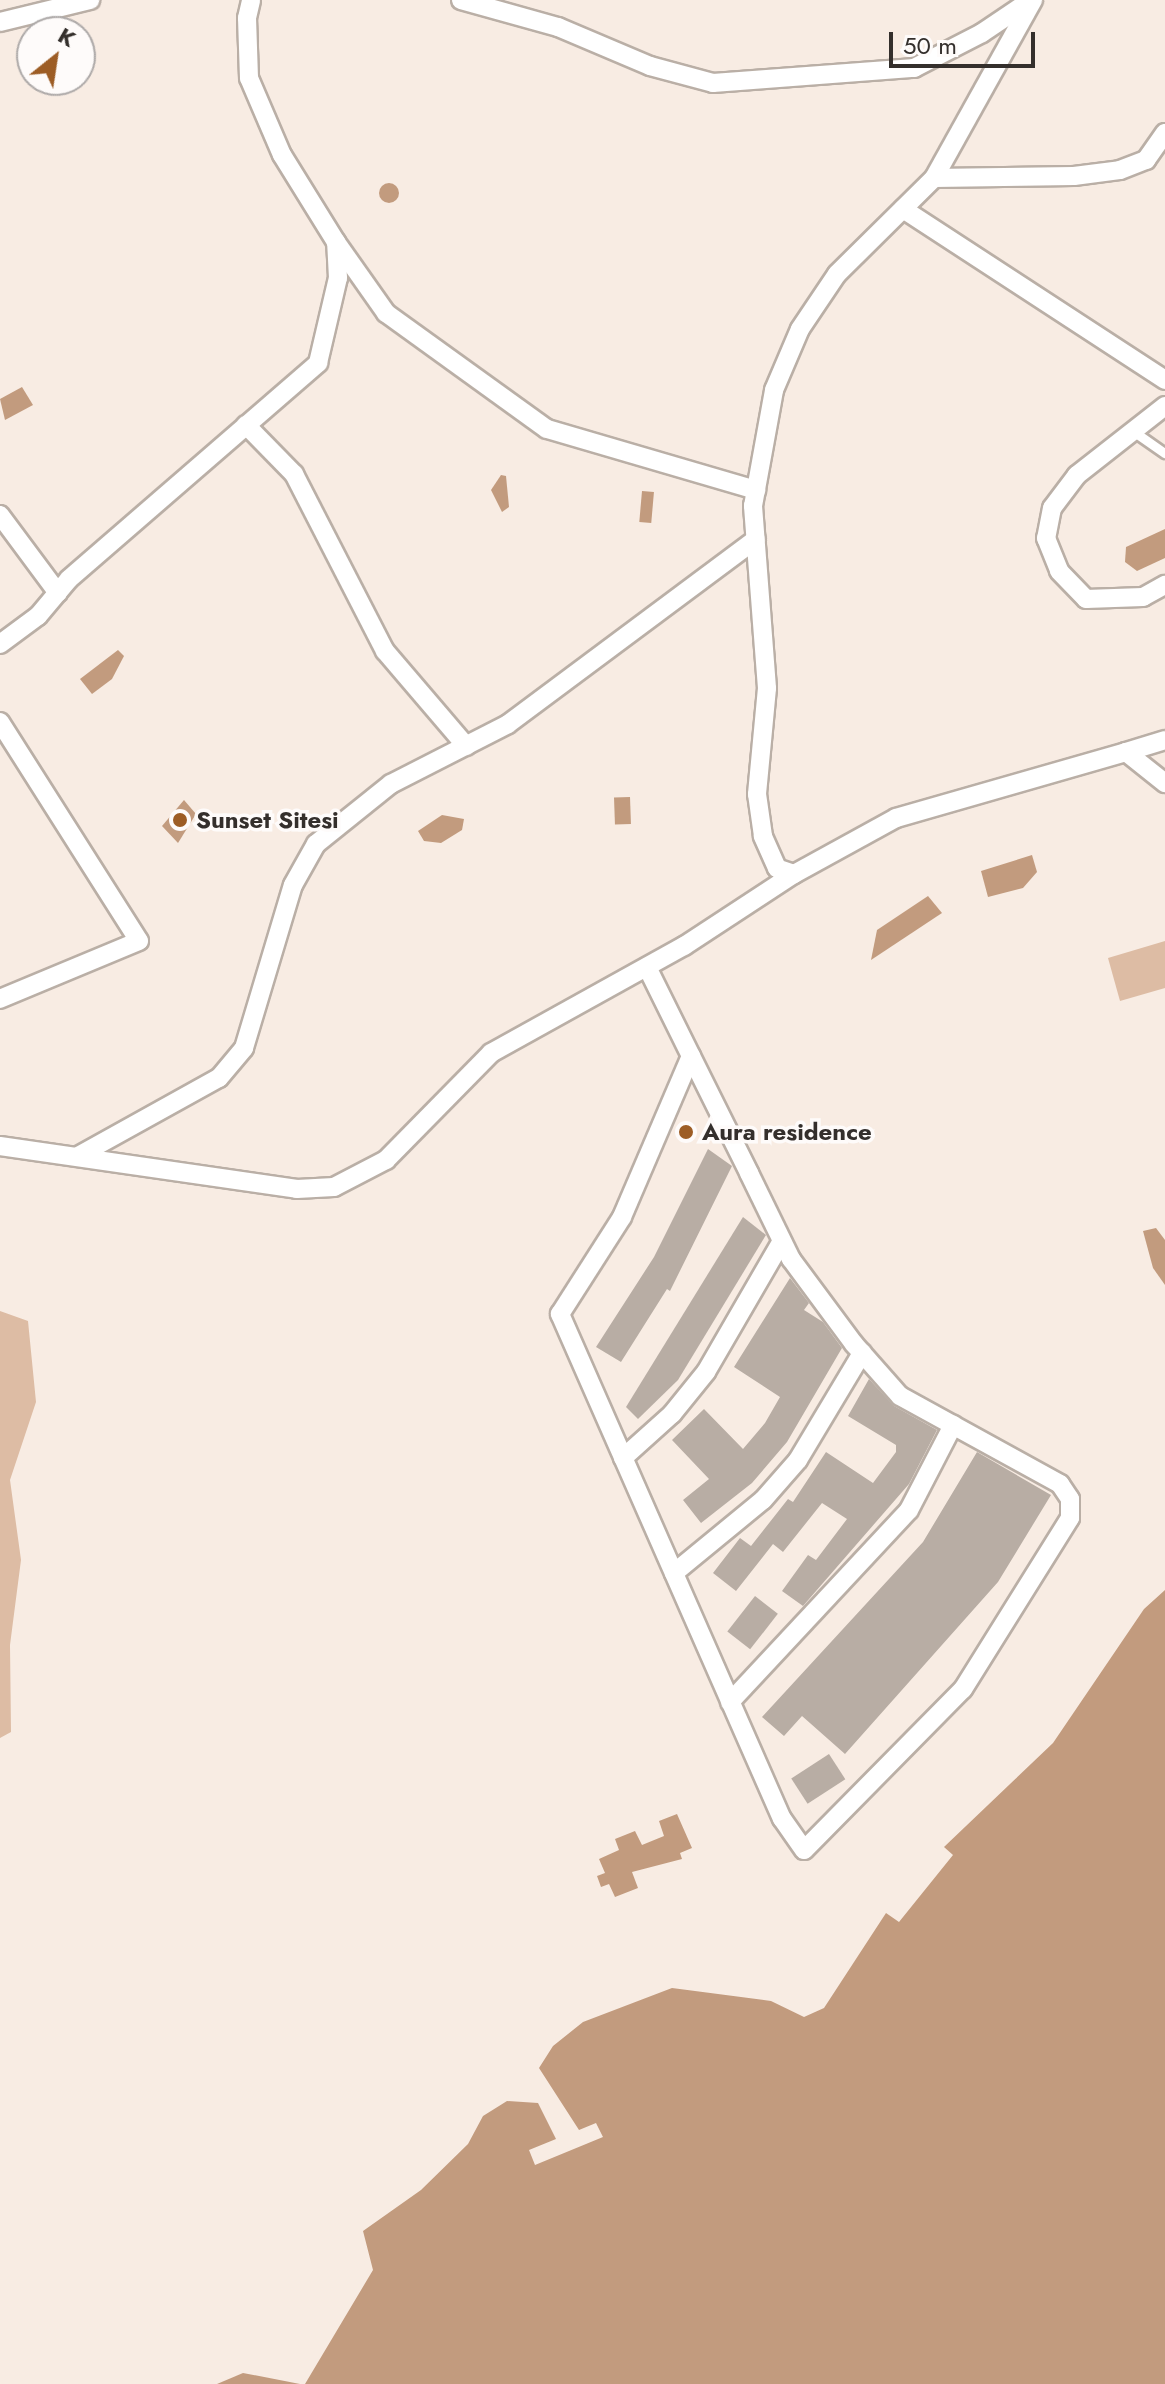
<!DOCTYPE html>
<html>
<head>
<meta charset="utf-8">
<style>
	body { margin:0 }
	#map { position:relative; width:1165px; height:2384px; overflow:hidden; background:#f8ece3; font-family:Jost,sans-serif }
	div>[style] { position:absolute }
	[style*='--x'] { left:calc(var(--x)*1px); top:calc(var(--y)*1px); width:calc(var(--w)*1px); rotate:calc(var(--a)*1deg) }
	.green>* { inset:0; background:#ddbca4 }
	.water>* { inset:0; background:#c29b7e; transform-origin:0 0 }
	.round { border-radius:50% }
	.building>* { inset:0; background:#b8ada4; transform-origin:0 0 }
	.roads { filter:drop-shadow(2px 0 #baafa6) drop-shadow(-2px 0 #baafa6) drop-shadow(0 2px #baafa6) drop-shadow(0 -2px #baafa6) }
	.service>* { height:9px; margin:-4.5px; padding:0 4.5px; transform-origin:4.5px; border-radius:4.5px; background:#fff }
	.minor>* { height:18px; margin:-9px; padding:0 9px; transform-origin:9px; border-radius:9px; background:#fff }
	.dots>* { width:22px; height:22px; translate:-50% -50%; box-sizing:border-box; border:4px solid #fefbfa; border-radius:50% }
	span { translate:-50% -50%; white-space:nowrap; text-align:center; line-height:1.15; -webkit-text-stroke:7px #fefbfa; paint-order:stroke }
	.poi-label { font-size:24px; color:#342f2c; font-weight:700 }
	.left { translate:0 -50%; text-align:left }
	.north { position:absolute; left:16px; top:16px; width:80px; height:80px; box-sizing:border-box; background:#fefbfa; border:2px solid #ada9a8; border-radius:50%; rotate:30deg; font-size:22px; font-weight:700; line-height:32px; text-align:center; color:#342f2c }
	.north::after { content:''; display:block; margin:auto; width:28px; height:36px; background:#9d5d25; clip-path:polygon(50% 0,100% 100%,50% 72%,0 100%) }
	.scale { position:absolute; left:889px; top:32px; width:146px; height:36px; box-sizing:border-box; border:4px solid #342f2c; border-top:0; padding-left:10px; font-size:24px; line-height:28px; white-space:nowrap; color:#342f2c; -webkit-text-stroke:6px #fefbfa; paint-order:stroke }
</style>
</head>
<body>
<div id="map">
	<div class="green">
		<i style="clip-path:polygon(1165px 941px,1165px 988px,1120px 1001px,1108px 958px)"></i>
		<i style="clip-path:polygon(0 1311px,28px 1321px,36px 1402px,10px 1480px,21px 1560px,10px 1645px,11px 1732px,0 1738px)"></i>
	</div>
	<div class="water">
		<i class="round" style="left:379px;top:183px;width:20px;height:20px"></i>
		<i style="clip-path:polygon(22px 387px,33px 405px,5px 420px,0 399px)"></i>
		<i style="clip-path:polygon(501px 475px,506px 476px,509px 507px,502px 512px,491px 490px)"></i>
		<i style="left:642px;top:491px;width:12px;height:31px;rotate:5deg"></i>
		<i style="clip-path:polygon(1165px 529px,1165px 558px,1137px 571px,1125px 562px,1126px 547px)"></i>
		<i style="clip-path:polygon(118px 650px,124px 656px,112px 679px,92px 694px,80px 679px)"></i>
		<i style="left:630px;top:797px;width:27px;height:16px;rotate:88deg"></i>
		<i style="clip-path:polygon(184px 800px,196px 814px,178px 843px,162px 826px)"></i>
		<i style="clip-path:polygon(442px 815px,464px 819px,462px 830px,441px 843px,424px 841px,418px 831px)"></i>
		<i style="clip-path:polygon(1032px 855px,1037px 872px,1023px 888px,988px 897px,981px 871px)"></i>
		<i style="clip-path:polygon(928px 896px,942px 913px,871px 960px,877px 930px)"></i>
		<i style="clip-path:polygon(1156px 1228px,1165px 1240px,1165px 1285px,1153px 1268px,1143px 1231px)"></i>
		<i style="clip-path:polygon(1165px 1590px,1165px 2384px,305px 2384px,373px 2270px,363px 2231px,421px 2190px,468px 2144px,483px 2116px,507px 2101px,538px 2103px,556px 2139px,529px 2150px,535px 2165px,603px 2137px,596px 2123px,579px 2130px,539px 2068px,553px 2046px,583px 2022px,672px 1988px,771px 2001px,804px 2017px,824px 2008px,886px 1913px,899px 1922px,953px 1855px,944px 1847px,1053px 1743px,1144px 1609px)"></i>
		<i style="clip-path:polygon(677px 1814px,692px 1848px,680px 1853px,682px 1859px,632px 1872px,638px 1888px,615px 1897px,609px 1884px,601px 1887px,597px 1876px,605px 1873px,599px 1859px,619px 1850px,615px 1839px,635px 1831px,642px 1845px,664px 1836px,659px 1821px)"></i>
		<i style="clip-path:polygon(243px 2373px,300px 2384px,217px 2384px)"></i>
	</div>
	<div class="building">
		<i style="clip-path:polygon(708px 1149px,732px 1166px,670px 1291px,667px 1289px,621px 1362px,596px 1347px,654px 1257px)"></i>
		<i style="clip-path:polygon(743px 1217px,766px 1235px,678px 1380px,638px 1419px,626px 1407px)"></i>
		<i style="clip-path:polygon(790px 1278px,809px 1303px,804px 1310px,823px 1322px,842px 1348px,787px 1442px,752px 1483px,701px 1523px,683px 1500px,709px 1479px,672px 1440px,704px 1409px,743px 1449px,765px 1423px,780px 1397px,734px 1367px)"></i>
		<i style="clip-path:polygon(869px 1379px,894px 1406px,937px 1430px,909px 1484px,803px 1606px,782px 1591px,808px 1555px,816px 1560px,847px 1519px,822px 1503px,783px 1552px,773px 1544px,736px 1591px,713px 1573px,740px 1538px,751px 1546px,788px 1499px,793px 1502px,826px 1452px,873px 1483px,896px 1452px,896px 1445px,848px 1416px)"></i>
		<i style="clip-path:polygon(977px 1452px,1051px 1495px,998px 1582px,845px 1754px,802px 1716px,784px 1736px,762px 1717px,923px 1542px)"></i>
		<i style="left:755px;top:1596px;width:29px;height:45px;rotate:38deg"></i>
		<i style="left:829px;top:1754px;width:30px;height:45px;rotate:57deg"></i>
	</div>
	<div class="roads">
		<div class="service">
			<i style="--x:1133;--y:431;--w:39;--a:35"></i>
		</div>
		<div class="minor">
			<i style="--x:461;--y:0;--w:101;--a:15.6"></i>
			<i style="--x:558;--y:27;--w:100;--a:23"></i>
			<i style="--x:650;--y:66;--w:65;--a:15.1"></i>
			<i style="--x:713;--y:83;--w:202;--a:-4.3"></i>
			<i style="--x:914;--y:68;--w:76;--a:-27.2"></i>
			<i style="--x:982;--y:33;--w:59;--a:-34"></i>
			<i style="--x:0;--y:22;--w:93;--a:-13.7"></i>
			<i style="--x:934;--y:178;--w:140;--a:-0.8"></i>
			<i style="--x:1074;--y:176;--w:46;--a:-7.4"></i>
			<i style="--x:1120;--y:170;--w:28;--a:-21"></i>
			<i style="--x:1146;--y:160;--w:33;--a:-55"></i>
			<i style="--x:903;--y:209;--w:313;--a:33.1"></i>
			<i style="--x:336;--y:242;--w:87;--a:54.8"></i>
			<i style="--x:386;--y:313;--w:198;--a:35.8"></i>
			<i style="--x:547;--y:429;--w:218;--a:16.3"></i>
			<i style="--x:1165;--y:406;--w:112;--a:141.9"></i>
			<i style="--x:1077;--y:475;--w:41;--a:127.1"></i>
			<i style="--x:1052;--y:508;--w:31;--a:101"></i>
			<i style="--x:1046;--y:538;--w:35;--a:68"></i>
			<i style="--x:1059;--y:571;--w:39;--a:46"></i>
			<i style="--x:1086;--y:599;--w:57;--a:-2"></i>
			<i style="--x:1143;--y:597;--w:25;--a:-29"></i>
			<i style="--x:246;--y:425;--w:69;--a:45.6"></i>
			<i style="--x:294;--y:474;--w:199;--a:62.8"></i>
			<i style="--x:385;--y:651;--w:125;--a:49.5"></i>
			<i style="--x:0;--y:515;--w:97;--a:53.4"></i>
			<i style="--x:0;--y:644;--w:47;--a:-36.4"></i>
			<i style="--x:38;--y:616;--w:48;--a:-50"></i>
			<i style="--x:69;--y:579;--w:330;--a:-40.9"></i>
			<i style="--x:318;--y:363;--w:87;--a:-76.8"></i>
			<i style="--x:338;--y:278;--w:36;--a:-93"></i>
			<i style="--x:336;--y:242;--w:102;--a:-121.8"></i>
			<i style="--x:282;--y:155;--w:84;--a:-113.2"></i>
			<i style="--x:249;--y:78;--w:60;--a:-91.9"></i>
			<i style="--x:247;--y:18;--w:18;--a:-77"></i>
			<i style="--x:0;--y:722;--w:259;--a:57.6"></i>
			<i style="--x:139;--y:941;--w:151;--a:157.4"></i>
			<i style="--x:1126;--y:752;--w:41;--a:-17.1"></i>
			<i style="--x:794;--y:874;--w:18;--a:-161"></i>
			<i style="--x:777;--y:868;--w:35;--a:-114"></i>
			<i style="--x:763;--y:836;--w:42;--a:-98.1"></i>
			<i style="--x:757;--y:794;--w:106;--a:-84.6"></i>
			<i style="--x:767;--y:688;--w:183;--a:-94.4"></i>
			<i style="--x:753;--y:506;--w:118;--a:-79.7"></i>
			<i style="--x:774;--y:390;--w:66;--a:-66.9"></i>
			<i style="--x:800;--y:329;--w:66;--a:-56.1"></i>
			<i style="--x:837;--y:274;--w:136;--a:-44.7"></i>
			<i style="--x:934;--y:178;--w:204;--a:-60.9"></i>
			<i style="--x:647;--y:967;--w:99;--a:63.7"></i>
			<i style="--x:691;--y:1056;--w:131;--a:63.6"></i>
			<i style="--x:749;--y:1173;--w:96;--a:64"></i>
			<i style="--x:791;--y:1259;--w:106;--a:53.5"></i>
			<i style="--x:854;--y:1344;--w:69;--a:48.5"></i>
			<i style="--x:900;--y:1396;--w:183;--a:28.8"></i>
			<i style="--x:1060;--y:1484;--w:18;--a:56"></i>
			<i style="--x:1070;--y:1499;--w:19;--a:90"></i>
			<i style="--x:1070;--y:1518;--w:202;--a:122"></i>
			<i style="--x:963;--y:1689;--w:226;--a:134.6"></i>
			<i style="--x:804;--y:1850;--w:38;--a:-125"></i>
			<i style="--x:782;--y:1819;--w:552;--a:-113.73"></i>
			<i style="--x:560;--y:1314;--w:115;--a:-57.4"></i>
			<i style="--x:622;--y:1217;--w:175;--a:-66.8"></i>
			<i style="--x:0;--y:1146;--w:300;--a:8.2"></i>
			<i style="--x:297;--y:1189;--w:37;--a:-3"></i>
			<i style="--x:334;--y:1187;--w:59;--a:-27.4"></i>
			<i style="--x:386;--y:1160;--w:150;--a:-45.5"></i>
			<i style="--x:491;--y:1053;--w:221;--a:-29"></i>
			<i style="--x:684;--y:946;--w:131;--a:-33.2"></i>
			<i style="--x:794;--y:874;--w:116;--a:-28.8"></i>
			<i style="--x:896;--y:818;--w:239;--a:-16"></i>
			<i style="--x:1126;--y:752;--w:50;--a:38.5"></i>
			<i style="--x:78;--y:1156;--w:161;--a:-29"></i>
			<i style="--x:219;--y:1078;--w:39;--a:-50"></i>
			<i style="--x:244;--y:1048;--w:170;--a:-73.3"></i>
			<i style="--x:293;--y:885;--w:47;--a:-60.7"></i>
			<i style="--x:316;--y:844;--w:96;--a:-38.7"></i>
			<i style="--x:391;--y:784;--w:131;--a:-27.1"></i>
			<i style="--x:508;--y:724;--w:309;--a:-36.7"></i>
			<i style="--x:623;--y:1458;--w:66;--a:-41.9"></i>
			<i style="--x:672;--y:1414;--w:54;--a:-51"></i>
			<i style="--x:706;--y:1372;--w:151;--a:-59.9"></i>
			<i style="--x:674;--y:1573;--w:115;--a:-39.4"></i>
			<i style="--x:763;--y:1500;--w:53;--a:-48.8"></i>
			<i style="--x:798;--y:1460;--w:125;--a:-59.1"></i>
			<i style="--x:730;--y:1702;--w:262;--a:-47"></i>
			<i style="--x:909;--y:1510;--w:96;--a:-62.6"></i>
		</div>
	</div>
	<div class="dots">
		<i style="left:180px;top:820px;background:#9d5d25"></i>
		<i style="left:686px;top:1132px;background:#9d5d25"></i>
	</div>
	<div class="poi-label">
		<span class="left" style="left:196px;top:820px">Sunset Sitesi</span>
		<span class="left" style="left:702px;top:1132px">Aura residence</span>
	</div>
	<div class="north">K</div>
	<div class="scale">50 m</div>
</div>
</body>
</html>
